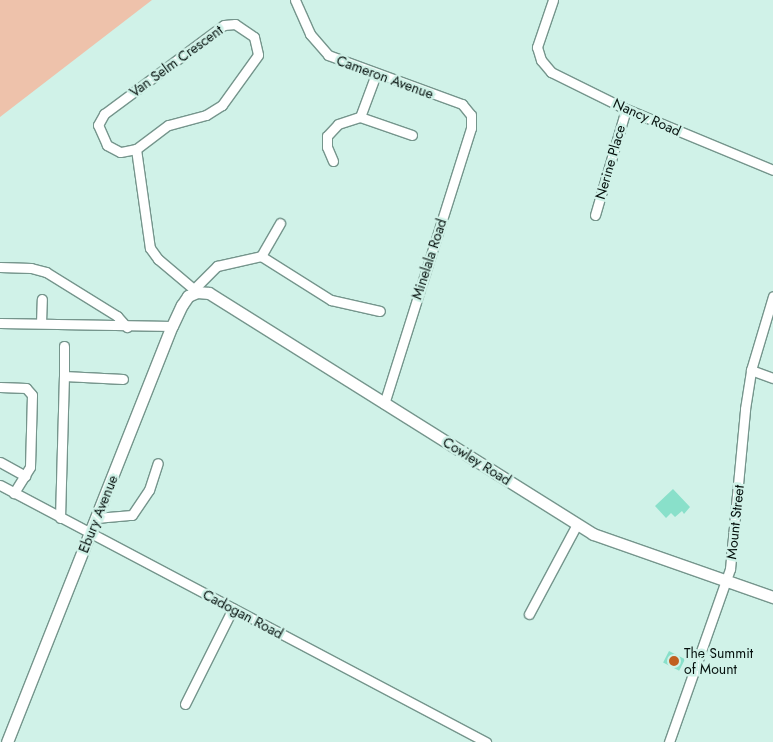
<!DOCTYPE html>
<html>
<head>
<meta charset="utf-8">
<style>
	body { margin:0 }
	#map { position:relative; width:773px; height:742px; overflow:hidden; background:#d0f2e8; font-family:Jost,sans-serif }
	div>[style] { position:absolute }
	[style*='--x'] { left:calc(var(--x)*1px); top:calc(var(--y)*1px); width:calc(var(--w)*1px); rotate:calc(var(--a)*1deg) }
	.green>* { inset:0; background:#eec2ab }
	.building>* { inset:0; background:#89e0ca; transform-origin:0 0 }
	.roads { filter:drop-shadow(1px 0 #75958c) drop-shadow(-1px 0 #75958c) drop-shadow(0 1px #75958c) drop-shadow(0 -1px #75958c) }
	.street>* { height:9px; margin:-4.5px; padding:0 4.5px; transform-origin:4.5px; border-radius:4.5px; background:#fff }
	.secondary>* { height:11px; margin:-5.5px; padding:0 5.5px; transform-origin:5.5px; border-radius:5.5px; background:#fff }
	.dots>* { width:14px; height:14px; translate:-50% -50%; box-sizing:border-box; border:2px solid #d0f2e8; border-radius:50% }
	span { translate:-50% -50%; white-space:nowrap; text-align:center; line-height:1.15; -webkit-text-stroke:5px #d0f2e8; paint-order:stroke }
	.street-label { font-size:14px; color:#040f0c }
	.poi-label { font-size:14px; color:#040f0c }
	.left { translate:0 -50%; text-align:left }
</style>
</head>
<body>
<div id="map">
	<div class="green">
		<i style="clip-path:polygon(0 0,152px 0,0 117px)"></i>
	</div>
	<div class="building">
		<i style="clip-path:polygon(673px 489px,690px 507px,684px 514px,682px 511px,675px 517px,671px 513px,666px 518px,655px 506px)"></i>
		<i style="left:669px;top:651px;width:18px;height:13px;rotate:27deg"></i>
	</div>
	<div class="roads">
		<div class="street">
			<i style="--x:295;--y:0;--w:37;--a:66"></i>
			<i style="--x:310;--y:34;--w:28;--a:49"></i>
			<i style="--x:328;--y:55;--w:143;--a:20.1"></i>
			<i style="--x:462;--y:104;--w:14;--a:51"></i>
			<i style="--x:471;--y:115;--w:13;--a:90"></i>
			<i style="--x:471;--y:128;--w:289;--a:107.5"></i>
			<i style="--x:553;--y:0;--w:50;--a:108.8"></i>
			<i style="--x:537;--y:47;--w:14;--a:73"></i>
			<i style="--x:541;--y:60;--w:16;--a:50"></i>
			<i style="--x:551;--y:72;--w:84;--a:26.3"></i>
			<i style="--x:626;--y:109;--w:159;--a:22.5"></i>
			<i style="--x:235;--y:24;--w:23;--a:34"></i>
			<i style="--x:254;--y:37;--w:18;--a:77"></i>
			<i style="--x:258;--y:55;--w:62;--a:125.8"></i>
			<i style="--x:222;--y:105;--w:19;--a:148"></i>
			<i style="--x:206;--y:115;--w:39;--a:165"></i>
			<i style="--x:168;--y:125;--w:40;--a:143"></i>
			<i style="--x:136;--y:149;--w:16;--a:169"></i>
			<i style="--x:120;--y:152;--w:15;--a:-152"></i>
			<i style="--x:107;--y:145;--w:22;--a:-114"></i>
			<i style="--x:98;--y:125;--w:13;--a:-61"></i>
			<i style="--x:104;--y:114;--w:149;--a:-36.6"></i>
			<i style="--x:224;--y:25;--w:11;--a:-5"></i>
			<i style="--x:360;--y:117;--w:55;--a:19.1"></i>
			<i style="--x:136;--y:149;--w:100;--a:82"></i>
			<i style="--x:150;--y:248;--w:14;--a:54"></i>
			<i style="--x:158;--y:259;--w:51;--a:40.2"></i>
			<i style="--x:333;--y:161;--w:15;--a:-113"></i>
			<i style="--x:327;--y:147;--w:11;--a:-90"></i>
			<i style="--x:327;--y:136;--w:16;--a:-47"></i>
			<i style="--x:338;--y:124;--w:23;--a:-18"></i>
			<i style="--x:360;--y:117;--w:46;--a:-69.6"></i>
			<i style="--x:595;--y:215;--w:110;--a:-73.7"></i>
			<i style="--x:261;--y:256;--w:38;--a:-60"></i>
			<i style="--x:0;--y:267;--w:31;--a:2"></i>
			<i style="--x:31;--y:268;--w:16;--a:15"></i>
			<i style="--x:46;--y:272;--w:84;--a:31.8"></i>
			<i style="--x:117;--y:316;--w:15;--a:48"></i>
			<i style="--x:194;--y:289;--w:33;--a:-45"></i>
			<i style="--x:217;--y:266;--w:45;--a:-12.8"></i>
			<i style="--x:261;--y:256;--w:83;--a:32.2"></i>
			<i style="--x:331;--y:300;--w:50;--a:12.7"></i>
			<i style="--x:0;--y:323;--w:172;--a:1"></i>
			<i style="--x:41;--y:323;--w:24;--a:-88"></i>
			<i style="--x:751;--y:370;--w:23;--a:20"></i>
			<i style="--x:64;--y:376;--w:30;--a:-90"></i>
			<i style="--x:0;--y:387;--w:26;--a:2"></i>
			<i style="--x:26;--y:388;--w:9;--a:49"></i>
			<i style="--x:32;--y:395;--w:72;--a:91.6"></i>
			<i style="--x:30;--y:467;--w:31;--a:122"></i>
			<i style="--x:0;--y:462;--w:29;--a:29"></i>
			<i style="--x:0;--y:485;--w:550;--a:27.87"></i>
			<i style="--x:60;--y:518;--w:142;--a:-88.4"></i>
			<i style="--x:64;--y:376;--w:59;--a:2.9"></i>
			<i style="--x:96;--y:518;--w:36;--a:-5"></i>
			<i style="--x:132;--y:515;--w:30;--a:-56"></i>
			<i style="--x:149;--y:490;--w:28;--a:-72"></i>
			<i style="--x:529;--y:614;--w:102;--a:-61.9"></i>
			<i style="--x:185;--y:704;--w:107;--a:-63.4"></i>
			<i style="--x:669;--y:742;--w:183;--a:-70.6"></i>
			<i style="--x:730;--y:569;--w:161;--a:-84.6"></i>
			<i style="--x:745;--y:409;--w:39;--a:-81"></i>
			<i style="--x:751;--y:370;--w:77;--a:-73.4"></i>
		</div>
		<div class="secondary">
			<i style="--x:7;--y:742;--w:448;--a:-68.4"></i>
			<i style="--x:172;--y:326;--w:23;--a:-65"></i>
			<i style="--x:182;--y:305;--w:11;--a:-56"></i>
			<i style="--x:188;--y:296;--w:10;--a:-24"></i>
			<i style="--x:197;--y:292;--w:12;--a:5"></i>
			<i style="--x:209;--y:293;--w:453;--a:32.1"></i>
			<i style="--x:593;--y:534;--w:191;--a:19.3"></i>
		</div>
	</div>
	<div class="dots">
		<i style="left:674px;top:661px;background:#c16020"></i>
	</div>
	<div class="street-label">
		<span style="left:176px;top:61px;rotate:-36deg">Van Selm Crescent</span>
		<span style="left:385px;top:77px;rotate:20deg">Cameron Avenue</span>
		<span style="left:647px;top:117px;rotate:24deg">Nancy Road</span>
		<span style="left:610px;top:162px;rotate:-74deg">Nerine Place</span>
		<span style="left:429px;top:259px;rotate:-72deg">Minelala Road</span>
		<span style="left:477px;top:461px;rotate:32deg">Cowley Road</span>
		<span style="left:98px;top:514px;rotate:-68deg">Ebury Avenue</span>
		<span style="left:735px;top:522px;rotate:-84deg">Mount Street</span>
		<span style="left:243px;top:614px;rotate:28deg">Cadogan Road</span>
	</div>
	<div class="poi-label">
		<span class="left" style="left:684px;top:661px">The Summit<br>of Mount</span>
	</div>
</div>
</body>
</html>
